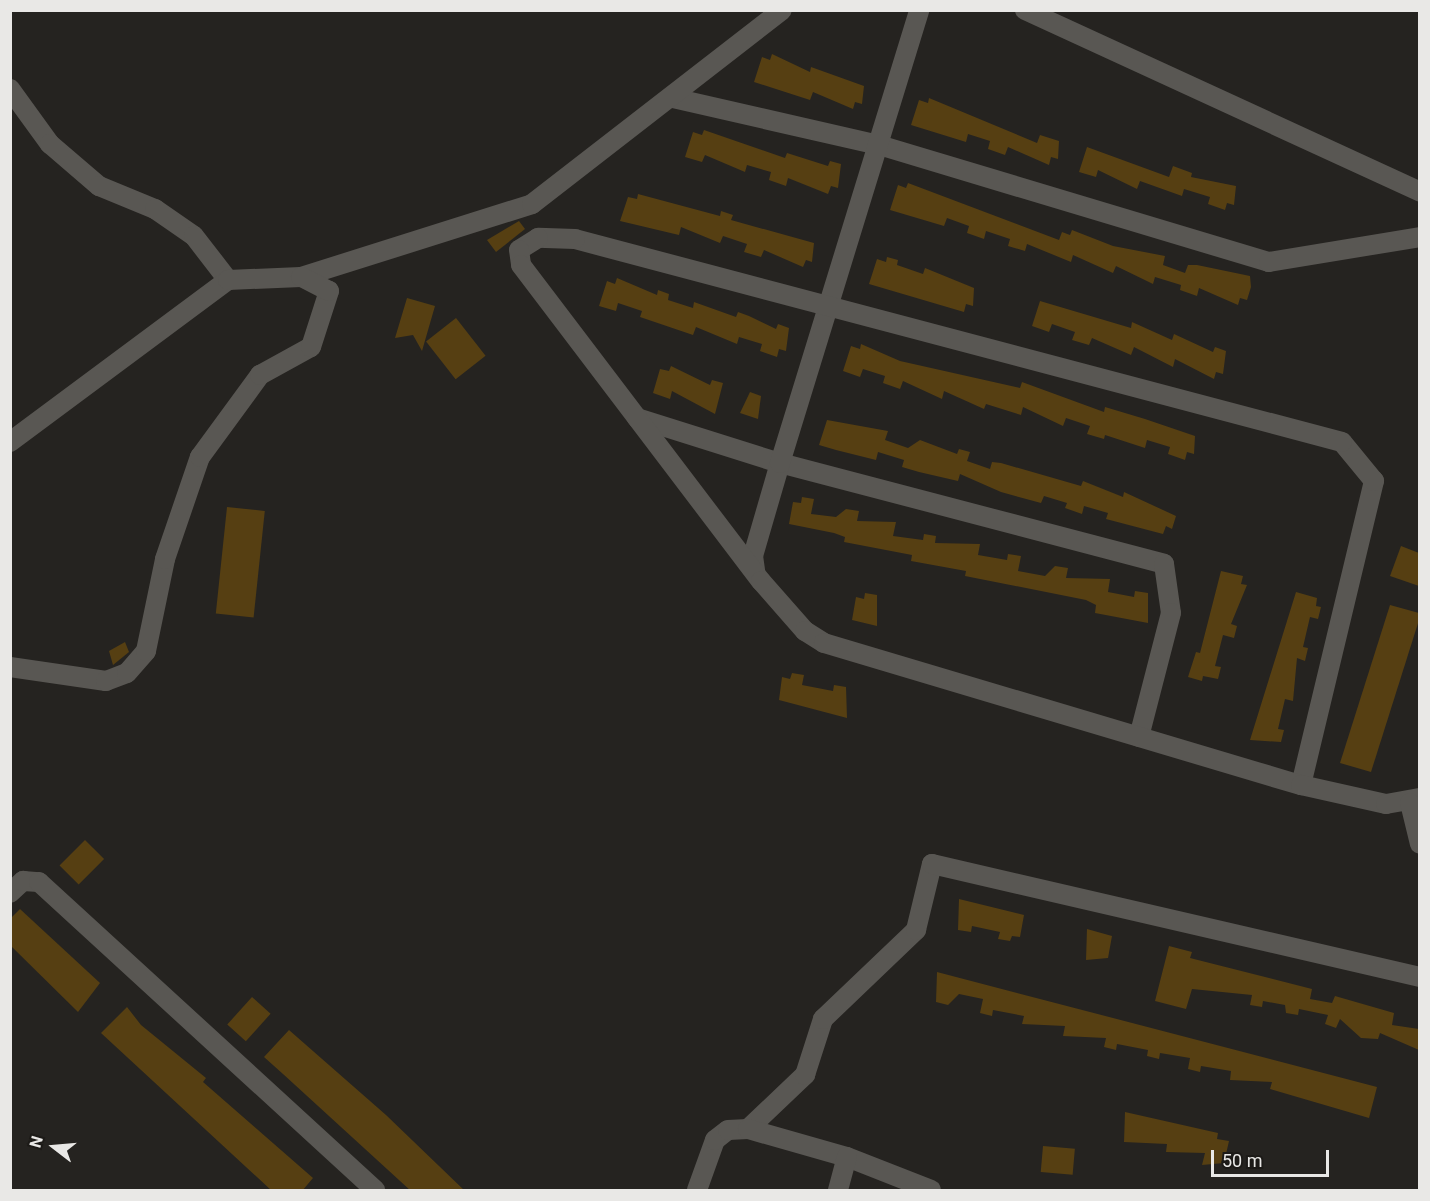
<!DOCTYPE html>
<html>
<head>
<meta charset="utf-8">
<style>
	body { margin:0 }
	#map { position:relative; width:1430px; height:1201px; overflow:hidden; background:#252320; font-family:Roboto,sans-serif }
	div>[style] { position:absolute }
	[style*='--x'] { left:calc(var(--x)*1px); top:calc(var(--y)*1px); width:calc(var(--w)*1px); rotate:calc(var(--a)*1deg) }
	.building>* { inset:0; background:#563f12; transform-origin:0 0 }
	.minor>* { height:20px; margin:-10px; padding:0 10px; transform-origin:10px; border-radius:10px; background:#595753 }
	span { translate:-50% -50%; white-space:nowrap; text-align:center; line-height:1.15; -webkit-text-stroke:4.5px #1c1a17; paint-order:stroke }
	.frame { position:absolute; inset:0; border:12px solid #e9e8e6; pointer-events:none }
	.north { position:absolute; left:24px; top:1117px; width:60px; height:60px; -webkit-text-stroke:4px #1c1a17; paint-order:stroke; rotate:286deg; font-size:16px; font-weight:700; line-height:24px; text-align:center; color:#e9e8e6 }
	.north::after { content:''; display:block; margin:auto; width:21px; height:27px; background:#e9e8e6; clip-path:polygon(50% 0,100% 100%,50% 72%,0 100%) }
	.scale { position:absolute; left:1211px; top:1150px; width:118px; height:27px; box-sizing:border-box; border:3px solid #e9e8e6; border-top:0; padding-left:8px; font-size:18px; line-height:21px; white-space:nowrap; color:#e9e8e6; -webkit-text-stroke:4px #1c1a17; paint-order:stroke }
</style>
</head>
<body>
<div id="map">
	<div class="building">
		<i style="clip-path:polygon(772px 54px,810px 72px,811px 67px,864px 86px,862px 104px,855px 102px,853px 109px,813px 92px,810px 100px,754px 82px,762px 57px,770px 60px)"></i>
		<i style="clip-path:polygon(929px 98px,1037px 143px,1040px 135px,1059px 141px,1058px 159px,1051px 157px,1049px 165px,1008px 147px,1005px 155px,988px 149px,990px 141px,968px 134px,966px 142px,911px 125px,919px 100px,928px 103px)"></i>
		<i style="clip-path:polygon(704px 130px,785px 158px,787px 153px,828px 166px,830px 161px,841px 164px,838px 188px,831px 186px,828px 194px,788px 178px,786px 186px,769px 180px,771px 172px,747px 165px,745px 172px,705px 155px,702px 162px,685px 157px,693px 132px,702px 135px)"></i>
		<i style="clip-path:polygon(1087px 147px,1169px 177px,1173px 166px,1192px 173px,1191px 177px,1236px 186px,1234px 205px,1227px 203px,1225px 210px,1208px 204px,1210px 197px,1184px 189px,1182px 196px,1140px 181px,1137px 189px,1098px 170px,1096px 177px,1079px 172px)"></i>
		<i style="clip-path:polygon(908px 183px,1059px 240px,1062px 232px,1070px 235px,1072px 230px,1113px 246px,1165px 256px,1163px 265px,1185px 273px,1188px 265px,1197px 265px,1250px 276px,1251px 287px,1247px 300px,1240px 298px,1238px 305px,1199px 288px,1197px 296px,1180px 290px,1181px 285px,1155px 277px,1153px 284px,1116px 266px,1113px 273px,1073px 255px,1071px 262px,1027px 244px,1025px 251px,1008px 246px,1010px 239px,986px 231px,984px 239px,967px 233px,969px 226px,947px 218px,944px 226px,890px 210px,898px 185px,906px 188px)"></i>
		<i style="clip-path:polygon(638px 194px,720px 216px,721px 211px,733px 215px,731px 220px,814px 243px,812px 262px,806px 260px,803px 267px,764px 250px,761px 257px,744px 252px,747px 244px,723px 236px,720px 243px,681px 227px,679px 235px,620px 221px,628px 197px,637px 199px)"></i>
		<i style="clip-path:polygon(519px 221px,525px 229px,496px 252px,487px 240px)"></i>
		<i style="clip-path:polygon(887px 257px,898px 260px,897px 265px,923px 274px,925px 268px,974px 288px,973px 306px,966px 304px,964px 312px,869px 284px,877px 259px,886px 262px)"></i>
		<i style="clip-path:polygon(617px 278px,657px 295px,658px 290px,669px 294px,668px 300px,693px 308px,694px 302px,736px 317px,738px 312px,749px 316px,776px 329px,778px 324px,789px 328px,786px 351px,779px 349px,777px 357px,760px 351px,762px 344px,739px 337px,737px 344px,696px 327px,693px 335px,640px 317px,642px 311px,618px 303px,616px 311px,599px 306px,607px 281px,615px 284px)"></i>
		<i style="clip-path:polygon(407px 298px,435px 306px,422px 351px,413px 335px,395px 338px)"></i>
		<i style="clip-path:polygon(1040px 301px,1131px 328px,1132px 322px,1172px 340px,1174px 334px,1213px 352px,1215px 347px,1226px 351px,1223px 374px,1216px 372px,1214px 379px,1175px 359px,1173px 367px,1134px 347px,1131px 355px,1092px 338px,1089px 345px,1072px 340px,1075px 332px,1052px 324px,1049px 332px,1032px 326px)"></i>
		<i style="left:456px;top:318px;width:48px;height:38px;rotate:52deg"></i>
		<i style="clip-path:polygon(861px 344px,900px 361px,1020px 388px,1022px 382px,1104px 412px,1105px 407px,1145px 419px,1195px 436px,1194px 454px,1187px 452px,1185px 460px,1168px 454px,1170px 447px,1147px 440px,1145px 448px,1105px 435px,1104px 439px,1087px 434px,1090px 426px,1066px 418px,1063px 426px,1023px 407px,1021px 415px,986px 404px,984px 409px,944px 391px,942px 399px,903px 381px,900px 389px,883px 383px,885px 376px,863px 369px,860px 377px,843px 371px,851px 346px,860px 349px)"></i>
		<i style="clip-path:polygon(671px 366px,710px 385px,712px 380px,723px 383px,715px 414px,672px 391px,670px 399px,653px 393px,660px 369px,669px 371px)"></i>
		<i style="clip-path:polygon(750px 392px,761px 396px,758px 419px,740px 413px)"></i>
		<i style="clip-path:polygon(827px 420px,888px 431px,885px 440px,908px 448px,920px 440px,957px 454px,959px 449px,970px 452px,967px 461px,990px 469px,992px 462px,1001px 463px,1081px 486px,1083px 481px,1123px 497px,1124px 492px,1176px 516px,1172px 529px,1166px 526px,1163px 534px,1106px 519px,1108px 513px,1084px 506px,1082px 514px,1065px 508px,1067px 503px,1044px 496px,1041px 503px,1001px 492px,960px 474px,958px 481px,919px 472px,902px 467px,904px 460px,878px 452px,876px 460px,836px 450px,819px 445px)"></i>
		<i style="clip-path:polygon(802px 497px,814px 499px,811px 514px,836px 517px,846px 509px,859px 511px,857px 521px,896px 522px,893px 536px,923px 540px,924px 534px,936px 536px,935px 543px,980px 544px,978px 555px,1007px 560px,1008px 554px,1021px 556px,1018px 571px,1045px 576px,1055px 566px,1068px 568px,1066px 578px,1110px 579px,1108px 592px,1134px 597px,1135px 591px,1148px 593px,1148px 623px,1095px 613px,1096px 605px,1086px 600px,965px 576px,966px 571px,911px 561px,912px 555px,844px 542px,845px 537px,834px 533px,789px 524px,793px 502px,801px 503px)"></i>
		<i style="left:227px;top:507px;width:38px;height:107px;rotate:6deg"></i>
		<i style="clip-path:polygon(1401px 546px,1419px 553px,1419px 586px,1390px 576px)"></i>
		<i style="clip-path:polygon(1221px 571px,1243px 576px,1241px 584px,1247px 585px,1231px 624px,1237px 626px,1234px 638px,1223px 635px,1215px 666px,1221px 667px,1218px 679px,1203px 676px,1202px 681px,1188px 677px,1196px 652px,1200px 653px)"></i>
		<i style="clip-path:polygon(1296px 592px,1317px 598px,1316px 606px,1321px 607px,1318px 619px,1310px 617px,1303px 647px,1308px 648px,1305px 661px,1297px 658px,1293px 701px,1285px 699px,1278px 729px,1284px 730px,1281px 742px,1250px 740px)"></i>
		<i style="clip-path:polygon(865px 593px,877px 595px,877px 626px,852px 620px,856px 597px,864px 599px)"></i>
		<i style="clip-path:polygon(1390px 605px,1419px 613px,1419px 620px,1371px 772px,1340px 763px)"></i>
		<i style="clip-path:polygon(125px 642px,129px 652px,113px 665px,109px 651px)"></i>
		<i style="clip-path:polygon(792px 673px,804px 675px,802px 685px,833px 691px,834px 685px,846px 687px,847px 718px,779px 700px,782px 677px,790px 679px)"></i>
		<i style="left:85px;top:840px;width:27px;height:36px;rotate:45deg"></i>
		<i style="clip-path:polygon(959px 899px,1024px 915px,1020px 937px,1012px 936px,1010px 941px,998px 939px,1000px 932px,972px 926px,971px 932px,958px 930px)"></i>
		<i style="clip-path:polygon(20px 909px,100px 983px,78px 1012px,10px 945px,10px 919px)"></i>
		<i style="clip-path:polygon(1087px 929px,1112px 936px,1108px 958px,1086px 960px)"></i>
		<i style="clip-path:polygon(1169px 946px,1192px 952px,1190px 958px,1312px 989px,1310px 999px,1332px 1003px,1335px 996px,1394px 1013px,1392px 1025px,1419px 1029px,1419px 1050px,1380px 1033px,1378px 1039px,1361px 1038px,1340px 1019px,1336px 1028px,1325px 1024px,1328px 1015px,1299px 1009px,1298px 1015px,1286px 1013px,1285px 1005px,1263px 1001px,1262px 1007px,1250px 1005px,1252px 995px,1192px 989px,1186px 1009px,1155px 1001px)"></i>
		<i style="clip-path:polygon(937px 972px,1377px 1087px,1369px 1118px,1270px 1089px,1272px 1082px,1230px 1080px,1231px 1071px,1201px 1066px,1200px 1072px,1188px 1069px,1190px 1058px,1160px 1053px,1159px 1059px,1147px 1056px,1148px 1050px,1117px 1044px,1116px 1050px,1104px 1047px,1106px 1038px,1063px 1036px,1065px 1026px,1022px 1024px,1024px 1016px,993px 1010px,992px 1016px,980px 1013px,983px 999px,959px 994px,948px 1005px,936px 1002px)"></i>
		<i style="left:252px;top:997px;width:25px;height:37px;rotate:42deg"></i>
		<i style="clip-path:polygon(127px 1007px,141px 1025px,206px 1078px,203px 1082px,313px 1178px,302px 1191px,272px 1191px,101px 1033px)"></i>
		<i style="clip-path:polygon(289px 1030px,386px 1115px,465px 1191px,411px 1191px,283px 1074px,264px 1057px)"></i>
		<i style="clip-path:polygon(1125px 1112px,1218px 1133px,1217px 1139px,1229px 1141px,1224px 1163px,1202px 1165px,1205px 1153px,1166px 1152px,1167px 1144px,1124px 1142px)"></i>
		<i style="left:1043px;top:1146px;width:32px;height:26px;rotate:5deg"></i>
	</div>
	<div class="minor">
		<i style="--x:1025;--y:10;--w:435;--a:24.7"></i>
		<i style="--x:10;--y:89;--w:68;--a:54"></i>
		<i style="--x:50;--y:144;--w:65;--a:40.6"></i>
		<i style="--x:99;--y:186;--w:61;--a:22.3"></i>
		<i style="--x:155;--y:209;--w:47;--a:34.7"></i>
		<i style="--x:194;--y:236;--w:56;--a:52.3"></i>
		<i style="--x:673;--y:98;--w:211;--a:12.9"></i>
		<i style="--x:879;--y:145;--w:407;--a:16.7"></i>
		<i style="--x:1269;--y:262;--w:153;--a:-9.4"></i>
		<i style="--x:637;--y:418;--w:150;--a:17.5"></i>
		<i style="--x:780;--y:463;--w:397;--a:14.7"></i>
		<i style="--x:1164;--y:564;--w:49;--a:81.9"></i>
		<i style="--x:1171;--y:613;--w:128;--a:104.5"></i>
		<i style="--x:10;--y:442;--w:272;--a:-36.6"></i>
		<i style="--x:228;--y:280;--w:73;--a:-2.4"></i>
		<i style="--x:301;--y:277;--w:242;--a:-17.5"></i>
		<i style="--x:532;--y:204;--w:316;--a:-37.8"></i>
		<i style="--x:755;--y:570;--w:14;--a:-98"></i>
		<i style="--x:753;--y:556;--w:97;--a:-73.8"></i>
		<i style="--x:780;--y:463;--w:474;--a:-72.9"></i>
		<i style="--x:10;--y:667;--w:97;--a:8.3"></i>
		<i style="--x:106;--y:681;--w:22;--a:-21"></i>
		<i style="--x:127;--y:673;--w:29;--a:-49"></i>
		<i style="--x:146;--y:651;--w:94;--a:-78.3"></i>
		<i style="--x:165;--y:559;--w:108;--a:-71.1"></i>
		<i style="--x:200;--y:457;--w:102;--a:-53.8"></i>
		<i style="--x:260;--y:375;--w:58;--a:-28.8"></i>
		<i style="--x:311;--y:347;--w:59;--a:-72.2"></i>
		<i style="--x:329;--y:291;--w:31;--a:-153"></i>
		<i style="--x:1301;--y:785;--w:313;--a:-76.5"></i>
		<i style="--x:1374;--y:481;--w:50;--a:-129.4"></i>
		<i style="--x:1342;--y:442;--w:793;--a:-165.18"></i>
		<i style="--x:575;--y:239;--w:37;--a:-178"></i>
		<i style="--x:538;--y:238;--w:22;--a:148"></i>
		<i style="--x:519;--y:250;--w:15;--a:82"></i>
		<i style="--x:521;--y:265;--w:397;--a:52.8"></i>
		<i style="--x:761;--y:581;--w:67;--a:48.7"></i>
		<i style="--x:805;--y:631;--w:22;--a:32"></i>
		<i style="--x:824;--y:643;--w:498;--a:16.6"></i>
		<i style="--x:1301;--y:785;--w:87;--a:12.6"></i>
		<i style="--x:1386;--y:804;--w:35;--a:-10"></i>
		<i style="--x:1410;--y:803;--w:42;--a:76.3"></i>
		<i style="--x:10;--y:893;--w:18;--a:-43"></i>
		<i style="--x:23;--y:881;--w:16;--a:4"></i>
		<i style="--x:39;--y:882;--w:456;--a:42.5"></i>
		<i style="--x:748;--y:1129;--w:79;--a:-43.5"></i>
		<i style="--x:805;--y:1075;--w:59;--a:-72.2"></i>
		<i style="--x:823;--y:1019;--w:129;--a:-43.7"></i>
		<i style="--x:916;--y:930;--w:68;--a:-76.4"></i>
		<i style="--x:932;--y:864;--w:501;--a:13.04"></i>
		<i style="--x:697;--y:1190;--w:53;--a:-70.2"></i>
		<i style="--x:715;--y:1140;--w:16;--a:-38"></i>
		<i style="--x:728;--y:1130;--w:20;--a:-3"></i>
		<i style="--x:748;--y:1129;--w:103;--a:15.8"></i>
		<i style="--x:847;--y:1157;--w:90;--a:21.4"></i>
		<i style="--x:838;--y:1190;--w:34;--a:-75"></i>
	</div>
	<div class="frame"></div>
	<div class="north">N</div>
	<div class="scale">50 m</div>
</div>
</body>
</html>
